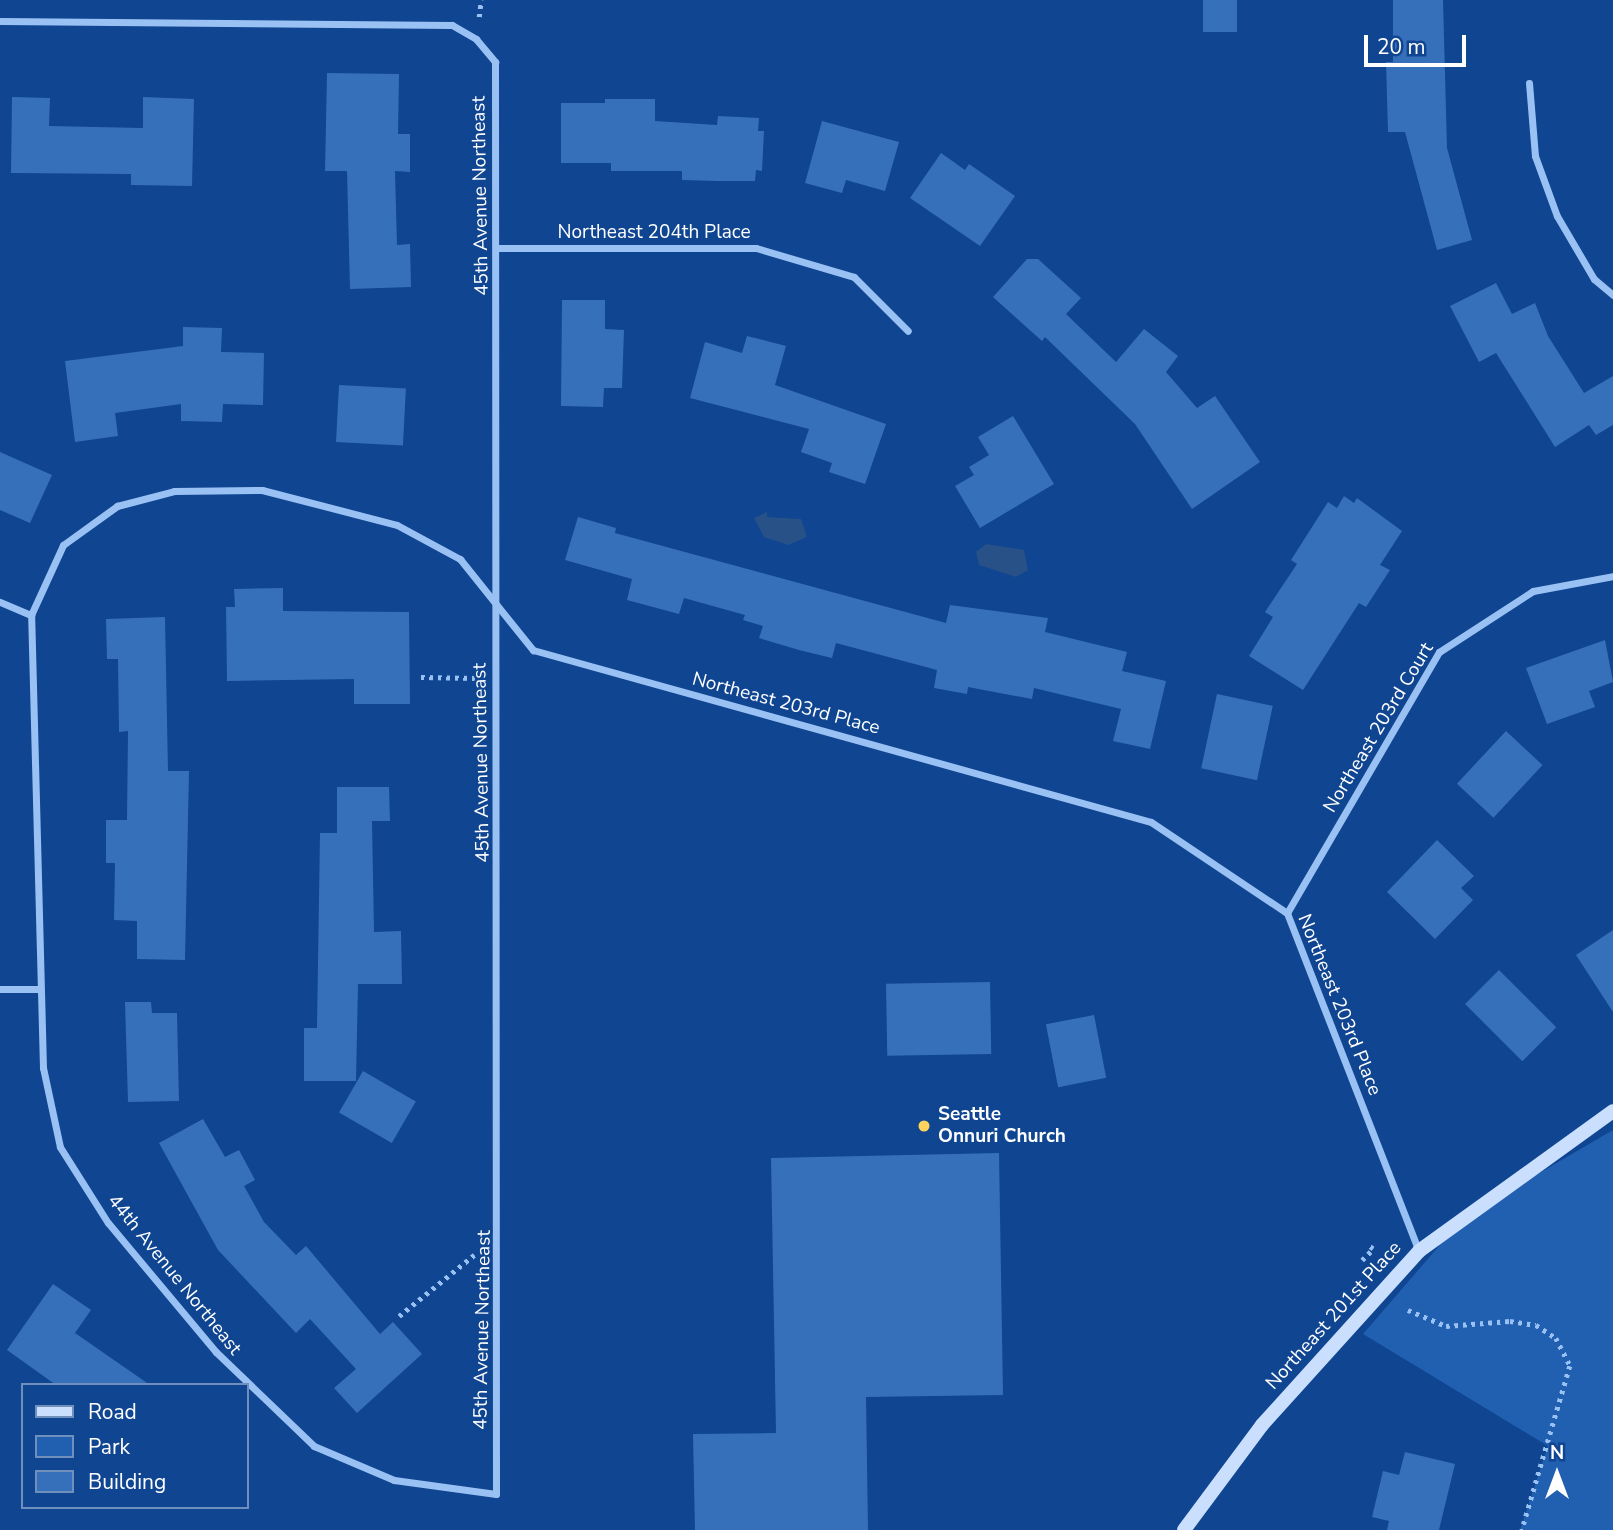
<!DOCTYPE html>
<html>
<head>
<meta charset="utf-8">
<style>
	body { margin:0 }
	#map { position:relative; width:1613px; height:1530px; overflow:hidden; background:#0f4591; font-family:"Nunito Sans",sans-serif }
	div>[style] { position:absolute }
	[style*='--x'] { left:calc(var(--x)*1px); top:calc(var(--y)*1px); width:calc(var(--w)*1px); rotate:calc(var(--a)*1deg) }
	.green>* { inset:0; background:#215fb0 }
	.water>* { inset:0; background:#285188 }
	.building>* { inset:0; background:#3770ba; transform-origin:0 0 }
	.path>* { height:4.5px; margin-top:-2.25px; transform-origin:0; background:repeating-linear-gradient(90deg,#9ac1f3 0 3.5px,transparent 0 8.5px) }
	.street>* { height:7px; margin:-3.5px; padding:0 3.5px; transform-origin:3.5px; border-radius:3.5px; background:#9ac1f3 }
	.secondary>* { height:14px; margin:-7px; padding:0 7px; transform-origin:7px; border-radius:7px; background:#c9dffd }
	.dots>* { width:19px; height:19px; translate:-50% -50%; box-sizing:border-box; border:4px solid #0f4591; border-radius:50% }
	span { translate:-50% -50%; white-space:nowrap; text-align:center; line-height:1.15; -webkit-text-stroke:5px #0f4591; paint-order:stroke }
	.street-label { font-size:19px; color:#fff }
	.poi-label { font-size:19px; color:#fff; font-weight:700 }
	.left { translate:0 -50%; text-align:left }
	.legend { position:absolute; left:21px; top:1383px; width:228px; height:126px; box-sizing:border-box; background:#0f4591; border:2px solid #6f8fbd; margin:0; padding:9px 12px; list-style:none; font-size:21px; color:#fff }
	.legend li { display:flex; align-items:center; gap:14px; height:35px }
	.legend b { width:35px; border:2px solid #6f8fbd }
	.north { position:absolute; left:1522px; top:1439px; width:70px; height:70px; -webkit-text-stroke:5px #0f4591; paint-order:stroke; rotate:0deg; font-size:19px; font-weight:700; line-height:28px; text-align:center; color:#fff }
	.north::after { content:''; display:block; margin:auto; width:24px; height:32px; background:#fff; clip-path:polygon(50% 0,100% 100%,50% 72%,0 100%) }
	.scale { position:absolute; left:1364px; top:35px; width:102px; height:32px; box-sizing:border-box; border:4px solid #fff; border-top:0; padding-left:9px; font-size:21px; line-height:24px; white-space:nowrap; color:#fff; -webkit-text-stroke:5px #0f4591; paint-order:stroke }
</style>
</head>
<body>
<div id="map">
	<div class="green">
		<i style="clip-path:polygon(1613px 1130px,1613px 1530px,1520px 1530px,1548px 1446px,1363px 1334px,1464px 1217px)"></i>
	</div>
	<div class="water">
		<i style="clip-path:polygon(767px 512px,767px 517px,801px 519px,807px 537px,788px 545px,764px 537px,754px 518px)"></i>
		<i style="clip-path:polygon(986px 544px,1024px 550px,1028px 570px,1016px 577px,979px 565px,976px 552px)"></i>
	</div>
	<div class="building">
		<i style="left:1203px;top:0;width:34px;height:32px"></i>
		<i style="clip-path:polygon(1393px 0,1443px 0,1447px 148px,1472px 240px,1437px 250px,1405px 132px,1388px 132px,1386px 62px,1393px 62px)"></i>
		<i style="clip-path:polygon(327px 73px,399px 74px,398px 134px,410px 134px,410px 172px,395px 171px,397px 245px,410px 244px,411px 287px,350px 289px,347px 171px,325px 171px)"></i>
		<i style="clip-path:polygon(12px 97px,50px 98px,49px 126px,143px 128px,143px 97px,194px 99px,192px 186px,131px 185px,131px 174px,11px 173px)"></i>
		<i style="clip-path:polygon(605px 99px,655px 99px,655px 121px,717px 125px,718px 116px,759px 118px,758px 131px,764px 131px,762px 171px,756px 170px,755px 181px,717px 181px,682px 180px,682px 171px,611px 171px,611px 163px,561px 163px,561px 103px,605px 103px)"></i>
		<i style="clip-path:polygon(822px 121px,899px 142px,885px 191px,846px 180px,842px 193px,805px 183px)"></i>
		<i style="clip-path:polygon(941px 153px,965px 170px,969px 164px,1015px 196px,980px 246px,910px 198px)"></i>
		<i style="clip-path:polygon(1027px 259px,1038px 259px,1081px 298px,1066px 314px,1116px 362px,1144px 329px,1178px 356px,1166px 372px,1197px 408px,1215px 396px,1260px 462px,1192px 509px,1135px 424px,1045px 337px,1042px 341px,993px 297px)"></i>
		<i style="clip-path:polygon(1496px 283px,1512px 314px,1535px 303px,1548px 336px,1584px 393px,1613px 376px,1613px 425px,1596px 435px,1589px 425px,1555px 447px,1496px 353px,1479px 362px,1450px 306px)"></i>
		<i style="clip-path:polygon(562px 300px,605px 300px,605px 329px,624px 330px,622px 388px,604px 388px,603px 407px,561px 406px)"></i>
		<i style="clip-path:polygon(183px 327px,222px 328px,221px 352px,264px 353px,263px 405px,223px 404px,222px 422px,181px 421px,181px 404px,115px 413px,118px 436px,75px 442px,65px 361px,183px 346px)"></i>
		<i style="clip-path:polygon(747px 336px,786px 346px,775px 385px,886px 424px,865px 484px,829px 472px,832px 463px,801px 452px,809px 429px,690px 398px,705px 342px,742px 353px)"></i>
		<i style="left:339px;top:385px;width:67px;height:57px;rotate:3deg"></i>
		<i style="clip-path:polygon(1013px 416px,1054px 484px,980px 528px,955px 486px,974px 475px,969px 467px,989px 455px,978px 437px)"></i>
		<i style="clip-path:polygon(0 452px,52px 475px,30px 523px,0 510px)"></i>
		<i style="clip-path:polygon(1344px 496px,1354px 503px,1357px 498px,1402px 531px,1380px 565px,1390px 570px,1366px 607px,1359px 603px,1303px 690px,1249px 656px,1273px 617px,1265px 612px,1297px 564px,1291px 560px,1328px 502px,1337px 508px)"></i>
		<i style="clip-path:polygon(578px 517px,616px 528px,615px 533px,946px 623px,950px 605px,1048px 618px,1045px 632px,1127px 652px,1122px 671px,1166px 681px,1150px 749px,1113px 741px,1121px 709px,1034px 688px,1032px 699px,968px 687px,967px 694px,934px 688px,937px 670px,836px 643px,832px 658px,799px 650px,759px 638px,763px 626px,743px 620px,745px 615px,684px 598px,679px 614px,627px 600px,632px 579px,565px 560px)"></i>
		<i style="clip-path:polygon(283px 588px,283px 611px,409px 612px,410px 704px,354px 704px,354px 679px,227px 681px,226px 607px,235px 607px,234px 589px)"></i>
		<i style="clip-path:polygon(165px 617px,168px 771px,189px 771px,185px 960px,137px 959px,137px 921px,114px 920px,115px 863px,106px 863px,106px 820px,127px 820px,128px 731px,119px 732px,118px 659px,107px 659px,106px 619px)"></i>
		<i style="clip-path:polygon(1605px 640px,1613px 682px,1589px 691px,1595px 707px,1547px 724px,1526px 668px)"></i>
		<i style="left:1217px;top:694px;width:57px;height:76px;rotate:12deg"></i>
		<i style="left:1506px;top:731px;width:50px;height:72px;rotate:43deg"></i>
		<i style="clip-path:polygon(337px 787px,389px 787px,390px 821px,372px 821px,374px 932px,401px 931px,402px 984px,358px 984px,356px 1081px,304px 1081px,304px 1028px,317px 1028px,320px 833px,337px 833px)"></i>
		<i style="clip-path:polygon(1437px 840px,1474px 876px,1461px 888px,1473px 900px,1435px 939px,1387px 892px)"></i>
		<i style="clip-path:polygon(1613px 930px,1613px 1012px,1576px 955px)"></i>
		<i style="left:1499px;top:970px;width:81px;height:48px;rotate:45deg"></i>
		<i style="left:990px;top:982px;width:72px;height:104px;rotate:89deg"></i>
		<i style="clip-path:polygon(125px 1002px,151px 1002px,152px 1013px,177px 1013px,179px 1101px,128px 1102px)"></i>
		<i style="left:1094px;top:1015px;width:64px;height:49px;rotate:79deg"></i>
		<i style="left:363px;top:1071px;width:61px;height:48px;rotate:30deg"></i>
		<i style="clip-path:polygon(203px 1119px,225px 1157px,239px 1150px,255px 1180px,244px 1186px,264px 1222px,296px 1255px,306px 1246px,380px 1334px,393px 1322px,422px 1354px,357px 1413px,334px 1388px,356px 1369px,310px 1319px,296px 1333px,218px 1250px,159px 1143px)"></i>
		<i style="clip-path:polygon(999px 1153px,1003px 1395px,866px 1397px,868px 1530px,695px 1530px,693px 1434px,776px 1433px,771px 1158px)"></i>
		<i style="clip-path:polygon(53px 1284px,91px 1310px,75px 1333px,150px 1385px,56px 1385px,7px 1350px)"></i>
		<i style="clip-path:polygon(1405px 1452px,1455px 1464px,1439px 1530px,1387px 1530px,1389px 1521px,1372px 1517px,1383px 1471px,1399px 1475px)"></i>
	</div>
	<div class="path">
		<i style="--x:479;--y:17;--w:17;--a:-83"></i>
		<i style="--x:421;--y:677;--w:55;--a:1"></i>
		<i style="--x:1362;--y:1260;--w:16;--a:-45"></i>
		<i style="--x:1373;--y:1249;--w:5;--a:-143"></i>
		<i style="--x:1408;--y:1310;--w:41;--a:22.8"></i>
		<i style="--x:1446;--y:1326;--w:64;--a:-4.5"></i>
		<i style="--x:1510;--y:1321;--w:26;--a:9"></i>
		<i style="--x:1536;--y:1325;--w:24;--a:33"></i>
		<i style="--x:1556;--y:1338;--w:31;--a:63"></i>
		<i style="--x:1570;--y:1366;--w:171;--a:106.3"></i>
		<i style="--x:399;--y:1316;--w:97;--a:-39.1"></i>
	</div>
	<div class="street">
		<i style="--x:0;--y:21;--w:452;--a:0.5"></i>
		<i style="--x:452;--y:25;--w:28;--a:30"></i>
		<i style="--x:476;--y:39;--w:30;--a:50"></i>
		<i style="--x:495;--y:62;--w:1432;--a:89.96"></i>
		<i style="--x:496;--y:1494;--w:103;--a:-172.2"></i>
		<i style="--x:394;--y:1480;--w:87;--a:-157"></i>
		<i style="--x:314;--y:1446;--w:136;--a:-136.2"></i>
		<i style="--x:216;--y:1352;--w:168;--a:-129.9"></i>
		<i style="--x:108;--y:1223;--w:90;--a:-122.3"></i>
		<i style="--x:60;--y:1147;--w:81;--a:-102.1"></i>
		<i style="--x:43;--y:1068;--w:453;--a:-91.5"></i>
		<i style="--x:1529;--y:83;--w:73;--a:85.3"></i>
		<i style="--x:1535;--y:156;--w:64;--a:69.9"></i>
		<i style="--x:1557;--y:216;--w:73;--a:59.6"></i>
		<i style="--x:1594;--y:279;--w:25;--a:40"></i>
		<i style="--x:499;--y:248;--w:257;--a:0"></i>
		<i style="--x:756;--y:248;--w:102;--a:16.5"></i>
		<i style="--x:854;--y:277;--w:76;--a:45"></i>
		<i style="--x:0;--y:602;--w:34;--a:23"></i>
		<i style="--x:31;--y:615;--w:77;--a:-65.4"></i>
		<i style="--x:63;--y:545;--w:67;--a:-35.8"></i>
		<i style="--x:117;--y:506;--w:59;--a:-14.7"></i>
		<i style="--x:174;--y:491;--w:88;--a:-0.7"></i>
		<i style="--x:262;--y:490;--w:139;--a:14.5"></i>
		<i style="--x:397;--y:525;--w:72;--a:28.4"></i>
		<i style="--x:460;--y:559;--w:117;--a:51.3"></i>
		<i style="--x:533;--y:650;--w:641;--a:15.55"></i>
		<i style="--x:1151;--y:822;--w:164;--a:33.8"></i>
		<i style="--x:1287;--y:913;--w:363;--a:68.7"></i>
		<i style="--x:1287;--y:913;--w:302;--a:-59.8"></i>
		<i style="--x:1439;--y:652;--w:112;--a:-33"></i>
		<i style="--x:1533;--y:591;--w:81;--a:-10.6"></i>
		<i style="--x:0;--y:989;--w:39;--a:0"></i>
	</div>
	<div class="secondary">
		<i style="--x:1184;--y:1530;--w:131;--a:-53.4"></i>
		<i style="--x:1262;--y:1425;--w:234;--a:-47.9"></i>
		<i style="--x:1419;--y:1251;--w:239;--a:-35.8"></i>
	</div>
	<div class="dots">
		<i style="left:924px;top:1126px;background:#ffd35c"></i>
	</div>
	<div class="street-label">
		<span style="left:481px;top:196px;rotate:-91deg">45th Avenue Northeast</span>
		<span style="left:654px;top:233px">Northeast 204th Place</span>
		<span style="left:786px;top:704px;rotate:15deg">Northeast 203rd Place</span>
		<span style="left:1379px;top:728px;rotate:-59deg">Northeast 203rd Court</span>
		<span style="left:482px;top:763px;rotate:-91deg">45th Avenue Northeast</span>
		<span style="left:1339px;top:1005px;rotate:68deg">Northeast 203rd Place</span>
		<span style="left:174px;top:1275px;rotate:51deg">44th Avenue Northeast</span>
		<span style="left:1334px;top:1316px;rotate:-48deg">Northeast 201st Place</span>
		<span style="left:483px;top:1330px;rotate:-89deg">45th Avenue Northeast</span>
	</div>
	<div class="poi-label">
		<span class="left" style="left:938px;top:1126px">Seattle<br>Onnuri Church</span>
	</div>
	<ul class="legend">
	<li><b style="height:9px;background:#c9dffd"></b>Road</li>
	<li><b style="height:19px;background:#215fb0"></b>Park</li>
	<li><b style="height:19px;background:#3770ba"></b>Building</li>
	</ul>
	<div class="north">N</div>
	<div class="scale">20 m</div>
</div>
</body>
</html>
